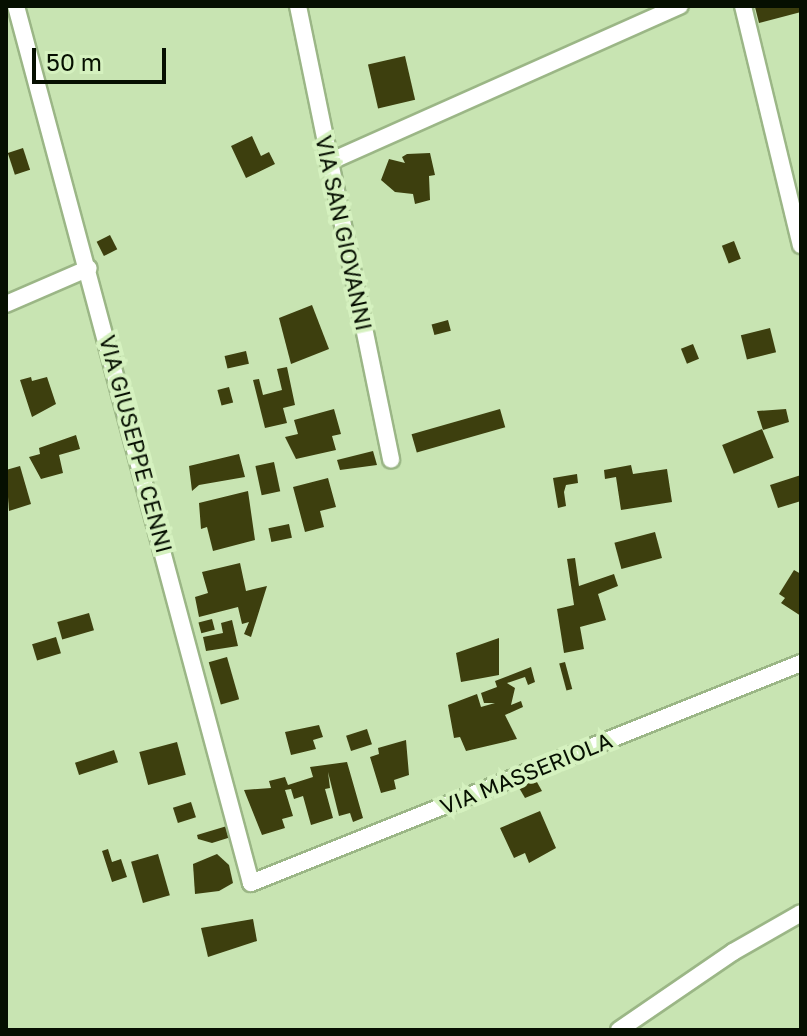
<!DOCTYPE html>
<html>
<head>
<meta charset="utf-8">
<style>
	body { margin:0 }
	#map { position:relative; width:807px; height:1036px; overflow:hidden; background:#c8e4b2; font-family:"Golos Text",sans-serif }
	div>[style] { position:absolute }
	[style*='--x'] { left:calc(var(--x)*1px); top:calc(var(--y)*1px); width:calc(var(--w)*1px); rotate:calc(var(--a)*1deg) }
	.building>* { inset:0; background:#3d3f0e; transform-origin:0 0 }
	.roads { filter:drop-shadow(2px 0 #9bb686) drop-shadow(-2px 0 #9bb686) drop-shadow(0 2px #9bb686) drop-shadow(0 -2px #9bb686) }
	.minor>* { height:16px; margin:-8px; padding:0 8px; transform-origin:8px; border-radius:8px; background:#fff }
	span { translate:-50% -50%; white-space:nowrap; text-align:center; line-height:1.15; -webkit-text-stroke:8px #d5f1bf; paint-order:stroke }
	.street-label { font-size:22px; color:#060f01 }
	.frame { position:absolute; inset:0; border:8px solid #060f01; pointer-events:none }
	.scale { position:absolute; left:32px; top:48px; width:134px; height:36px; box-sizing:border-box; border:4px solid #060f01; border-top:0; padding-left:10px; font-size:24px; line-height:28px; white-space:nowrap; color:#060f01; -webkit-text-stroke:6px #d5f1bf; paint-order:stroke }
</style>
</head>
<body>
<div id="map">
	<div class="building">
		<i style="clip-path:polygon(801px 6px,801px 12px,759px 23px,755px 7px)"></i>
		<i style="left:405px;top:56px;width:45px;height:38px;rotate:77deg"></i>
		<i style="clip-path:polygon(252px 136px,261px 156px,269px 152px,275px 164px,246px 178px,231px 146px)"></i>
		<i style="left:23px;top:148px;width:23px;height:16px;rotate:72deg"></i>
		<i style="clip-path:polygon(430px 153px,435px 175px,429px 176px,430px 200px,415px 204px,413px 194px,395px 192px,381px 180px,389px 159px,405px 163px,402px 157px,407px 154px)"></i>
		<i style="left:110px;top:235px;width:16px;height:15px;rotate:63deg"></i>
		<i style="left:734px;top:241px;width:19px;height:13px;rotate:69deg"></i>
		<i style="clip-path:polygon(312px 305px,329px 349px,291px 364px,279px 318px)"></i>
		<i style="left:448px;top:320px;width:11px;height:17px;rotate:75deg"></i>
		<i style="left:770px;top:328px;width:25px;height:30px;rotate:76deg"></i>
		<i style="left:693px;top:344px;width:16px;height:13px;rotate:68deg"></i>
		<i style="left:246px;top:351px;width:13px;height:22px;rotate:77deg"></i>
		<i style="clip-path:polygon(287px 367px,295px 405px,283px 408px,287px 423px,265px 428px,253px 380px,259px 379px,263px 395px,282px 390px,277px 369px)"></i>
		<i style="clip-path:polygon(31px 377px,32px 381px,47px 377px,56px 404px,32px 417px,20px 380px)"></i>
		<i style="left:229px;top:387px;width:16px;height:12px;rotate:75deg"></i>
		<i style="clip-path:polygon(334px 409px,341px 434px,332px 436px,336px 450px,296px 459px,285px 437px,298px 434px,294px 420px)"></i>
		<i style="left:500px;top:409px;width:19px;height:92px;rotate:74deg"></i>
		<i style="clip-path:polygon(786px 409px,789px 422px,763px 430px,757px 411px)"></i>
		<i style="left:762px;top:429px;width:31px;height:43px;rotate:68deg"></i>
		<i style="clip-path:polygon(76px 435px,80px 449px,59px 455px,63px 473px,41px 479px,29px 457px,40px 454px,39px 448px)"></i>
		<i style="clip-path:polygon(373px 451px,377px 465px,340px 470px,337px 460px)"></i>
		<i style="clip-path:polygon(239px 454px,245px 477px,199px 485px,192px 491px,189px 466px)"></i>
		<i style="left:274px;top:462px;width:30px;height:19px;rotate:78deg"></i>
		<i style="clip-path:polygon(631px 465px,633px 474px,667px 469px,672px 502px,621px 510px,616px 477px,605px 479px,604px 470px)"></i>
		<i style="clip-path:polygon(20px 466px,31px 504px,9px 511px,6px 470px)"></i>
		<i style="clip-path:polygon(577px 474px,578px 483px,566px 485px,564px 492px,566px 506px,558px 508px,553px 478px)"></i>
		<i style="clip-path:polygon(801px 475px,801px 501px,778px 508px,770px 485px)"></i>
		<i style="clip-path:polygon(328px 478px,336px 507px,320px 511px,324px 527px,305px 532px,293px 487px)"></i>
		<i style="clip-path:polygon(248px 491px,255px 540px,213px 551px,207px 527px,201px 529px,199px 503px)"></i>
		<i style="left:289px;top:524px;width:14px;height:21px;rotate:78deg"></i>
		<i style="left:655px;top:532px;width:27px;height:42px;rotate:75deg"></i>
		<i style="clip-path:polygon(575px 558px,579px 586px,614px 574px,618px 586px,598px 594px,606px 620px,580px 627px,584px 649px,564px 653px,557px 609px,574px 605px,567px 559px)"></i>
		<i style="clip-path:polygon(240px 563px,246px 591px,267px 586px,251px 637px,244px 634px,249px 622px,242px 624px,238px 607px,199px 617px,195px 597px,208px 593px,202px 572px)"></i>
		<i style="clip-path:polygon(794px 570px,801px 574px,801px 616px,781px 603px,785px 598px,779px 594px)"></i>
		<i style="left:89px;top:613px;width:18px;height:33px;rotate:74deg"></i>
		<i style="left:212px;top:619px;width:11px;height:14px;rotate:75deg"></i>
		<i style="clip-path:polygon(232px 620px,238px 646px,206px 651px,203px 637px,223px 633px,221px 623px)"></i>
		<i style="left:56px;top:637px;width:17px;height:25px;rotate:73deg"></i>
		<i style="clip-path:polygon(499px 638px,499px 675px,461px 682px,456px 653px)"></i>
		<i style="left:227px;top:657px;width:44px;height:19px;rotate:74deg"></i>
		<i style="left:565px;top:662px;width:28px;height:6px;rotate:75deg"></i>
		<i style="clip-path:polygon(531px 667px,535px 682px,528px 685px,525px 677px,507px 683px,515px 688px,511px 705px,521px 701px,523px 707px,505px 715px,517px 739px,466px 751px,460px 737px,454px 738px,448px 705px,477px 694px,481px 707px,495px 703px,484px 703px,481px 693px,497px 687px,495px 681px)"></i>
		<i style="clip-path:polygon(319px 725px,323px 737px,313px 740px,316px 749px,291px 755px,285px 732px)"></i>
		<i style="left:367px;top:729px;width:16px;height:22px;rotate:72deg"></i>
		<i style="clip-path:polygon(406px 740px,409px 775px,394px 780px,396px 789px,381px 793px,370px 757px,379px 754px,378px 748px)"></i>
		<i style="left:177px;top:742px;width:34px;height:39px;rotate:75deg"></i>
		<i style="left:114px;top:750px;width:13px;height:41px;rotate:72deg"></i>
		<i style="clip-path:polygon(347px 762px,363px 818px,353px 822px,350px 813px,339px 816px,328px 772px,330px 788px,325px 789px,333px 818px,311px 825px,303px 796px,294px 799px,291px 789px,285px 790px,293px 816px,282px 819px,285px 828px,262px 835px,244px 790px,271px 788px,269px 781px,285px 777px,288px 785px,313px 777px,310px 767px)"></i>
		<i style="clip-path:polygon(533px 775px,542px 791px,525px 798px,515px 781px)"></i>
		<i style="left:191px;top:802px;width:16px;height:19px;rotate:72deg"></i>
		<i style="clip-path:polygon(540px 811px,556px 848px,529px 863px,525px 853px,514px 858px,500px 828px)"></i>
		<i style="clip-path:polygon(227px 826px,231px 837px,212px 843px,198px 839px,197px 835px)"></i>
		<i style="clip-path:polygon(108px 849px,112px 862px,121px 859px,127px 877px,112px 882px,102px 851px)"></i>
		<i style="left:158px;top:854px;width:43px;height:28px;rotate:74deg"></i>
		<i style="clip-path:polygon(217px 854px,229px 865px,233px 883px,219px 891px,195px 894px,193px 864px)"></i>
		<i style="clip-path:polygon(253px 919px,257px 941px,208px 957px,201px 928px)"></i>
	</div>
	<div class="roads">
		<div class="minor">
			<i style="--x:16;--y:6;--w:908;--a:75"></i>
			<i style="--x:251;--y:883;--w:592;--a:-21.8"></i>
			<i style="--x:298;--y:6;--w:463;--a:78.4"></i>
			<i style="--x:743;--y:6;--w:246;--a:76.4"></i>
			<i style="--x:329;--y:162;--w:384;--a:-24"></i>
			<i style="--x:6;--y:304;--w:90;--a:-23.4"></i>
			<i style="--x:619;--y:1030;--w:138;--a:-34.4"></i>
			<i style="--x:733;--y:952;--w:78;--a:-29.8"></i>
		</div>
	</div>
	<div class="street-label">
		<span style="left:344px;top:233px;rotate:78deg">VIA SAN GIOVANNI</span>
		<span style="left:136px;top:444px;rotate:75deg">VIA GIUSEPPE CENNI</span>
		<span style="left:526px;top:773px;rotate:-22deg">VIA MASSERIOLA</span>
	</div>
	<div class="frame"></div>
	<div class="scale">50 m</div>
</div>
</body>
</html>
